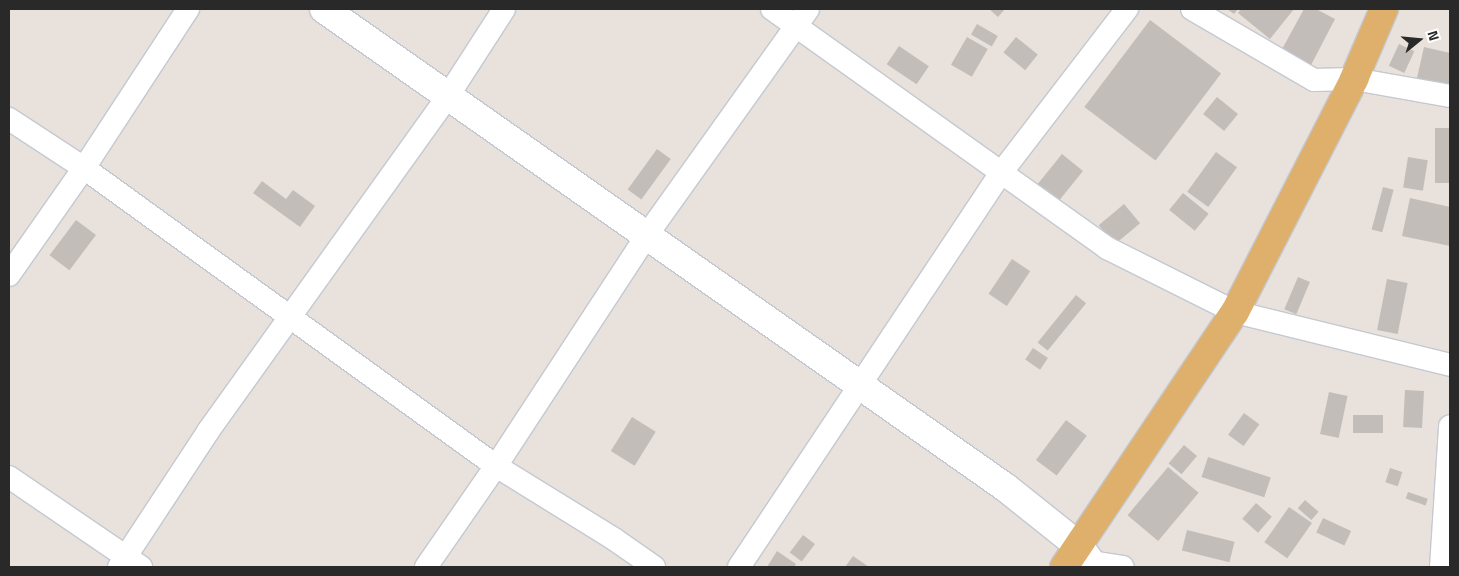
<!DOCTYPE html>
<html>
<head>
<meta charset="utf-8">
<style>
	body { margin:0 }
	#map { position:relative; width:1459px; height:576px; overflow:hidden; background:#e9e1dc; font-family:"Titillium Web",sans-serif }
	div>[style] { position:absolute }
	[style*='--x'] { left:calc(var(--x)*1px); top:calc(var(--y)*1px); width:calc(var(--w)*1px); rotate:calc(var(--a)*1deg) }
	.building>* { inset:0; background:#c2bdb8; transform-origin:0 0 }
	.roads { filter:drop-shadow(1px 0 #c4c9d1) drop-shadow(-1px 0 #c4c9d1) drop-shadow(0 1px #c4c9d1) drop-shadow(0 -1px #c4c9d1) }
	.minor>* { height:22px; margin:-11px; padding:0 11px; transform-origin:11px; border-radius:11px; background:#fff }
	.tertiary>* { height:28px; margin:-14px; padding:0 14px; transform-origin:14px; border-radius:14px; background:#fff }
	.primary>* { height:28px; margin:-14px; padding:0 14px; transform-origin:14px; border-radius:14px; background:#deb06c }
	span { translate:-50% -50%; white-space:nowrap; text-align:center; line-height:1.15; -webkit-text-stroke:5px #fff; paint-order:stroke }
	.frame { position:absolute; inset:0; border:10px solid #292929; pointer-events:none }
	.north { position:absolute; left:1394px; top:15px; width:50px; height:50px; -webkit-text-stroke:4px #fff; paint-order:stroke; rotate:73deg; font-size:14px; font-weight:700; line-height:20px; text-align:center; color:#292929 }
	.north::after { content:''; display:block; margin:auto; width:18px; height:22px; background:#292929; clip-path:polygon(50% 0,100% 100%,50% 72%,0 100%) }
</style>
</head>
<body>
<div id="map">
	<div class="building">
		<i style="clip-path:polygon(989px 9px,1005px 9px,998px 17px)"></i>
		<i style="clip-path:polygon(1227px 9px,1238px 9px,1234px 14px)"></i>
		<i style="clip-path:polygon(1241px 9px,1294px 9px,1270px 39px,1238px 13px)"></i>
		<i style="clip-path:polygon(1304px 9px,1316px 9px,1335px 19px,1310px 67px,1281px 51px)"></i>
		<i style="left:1150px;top:20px;width:89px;height:109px;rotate:37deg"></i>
		<i style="left:977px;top:24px;width:24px;height:12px;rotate:30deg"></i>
		<i style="left:967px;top:37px;width:24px;height:32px;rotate:30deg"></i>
		<i style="left:1016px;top:37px;width:28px;height:20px;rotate:39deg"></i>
		<i style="left:1399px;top:44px;width:17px;height:24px;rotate:25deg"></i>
		<i style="left:899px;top:46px;width:36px;height:22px;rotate:34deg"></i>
		<i style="clip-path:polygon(1424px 47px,1450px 53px,1450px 87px,1417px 78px)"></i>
		<i style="left:1217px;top:97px;width:27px;height:22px;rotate:39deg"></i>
		<i style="left:1435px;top:128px;width:15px;height:55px"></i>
		<i style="left:657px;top:149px;width:17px;height:50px;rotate:36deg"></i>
		<i style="left:1216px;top:152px;width:26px;height:49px;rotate:36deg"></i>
		<i style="left:1062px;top:154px;width:27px;height:42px;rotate:39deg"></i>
		<i style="left:1408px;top:157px;width:20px;height:31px;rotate:9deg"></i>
		<i style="clip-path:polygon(262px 181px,286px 199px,293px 190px,315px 206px,300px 227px,253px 193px)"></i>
		<i style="left:1383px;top:187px;width:11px;height:44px;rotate:15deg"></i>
		<i style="left:1183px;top:193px;width:33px;height:22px;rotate:39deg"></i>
		<i style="clip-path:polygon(1410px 198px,1450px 207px,1450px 246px,1402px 236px)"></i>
		<i style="left:1124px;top:204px;width:25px;height:33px;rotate:50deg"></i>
		<i style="left:76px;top:220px;width:25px;height:44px;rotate:37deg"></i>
		<i style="left:1012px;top:259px;width:22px;height:42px;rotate:34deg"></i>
		<i style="left:1298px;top:277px;width:13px;height:35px;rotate:23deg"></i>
		<i style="left:1387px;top:279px;width:21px;height:52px;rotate:11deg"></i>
		<i style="left:1076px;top:295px;width:13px;height:61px;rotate:39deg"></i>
		<i style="left:1033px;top:348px;width:18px;height:14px;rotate:34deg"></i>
		<i style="left:1405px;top:390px;width:19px;height:37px;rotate:3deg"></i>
		<i style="left:1329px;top:392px;width:19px;height:43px;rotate:12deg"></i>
		<i style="left:1244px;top:413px;width:19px;height:27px;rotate:36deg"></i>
		<i style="left:1383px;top:415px;width:18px;height:30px;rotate:90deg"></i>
		<i style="left:632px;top:417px;width:28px;height:40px;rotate:32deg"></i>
		<i style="left:1066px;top:420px;width:26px;height:50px;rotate:37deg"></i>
		<i style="left:1184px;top:445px;width:17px;height:24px;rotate:40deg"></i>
		<i style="left:1208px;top:457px;width:66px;height:21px;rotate:18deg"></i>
		<i style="left:1168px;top:467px;width:40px;height:63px;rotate:40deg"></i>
		<i style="left:1390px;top:468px;width:13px;height:15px;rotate:18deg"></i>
		<i style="left:1408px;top:492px;width:21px;height:7px;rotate:19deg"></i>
		<i style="left:1305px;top:500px;width:18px;height:11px;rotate:41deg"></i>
		<i style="left:1256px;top:503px;width:21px;height:21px;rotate:41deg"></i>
		<i style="left:1289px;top:507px;width:28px;height:43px;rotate:35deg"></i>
		<i style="left:1323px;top:518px;width:31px;height:16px;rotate:25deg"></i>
		<i style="left:1187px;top:530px;width:49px;height:21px;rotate:14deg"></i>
		<i style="left:803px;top:535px;width:15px;height:22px;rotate:37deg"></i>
		<i style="clip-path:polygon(777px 551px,796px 564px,794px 567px,767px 567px)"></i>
		<i style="clip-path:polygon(853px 556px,869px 567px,845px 567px)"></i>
	</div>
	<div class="roads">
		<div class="minor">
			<i style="--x:772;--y:9;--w:412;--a:35.5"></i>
			<i style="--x:1107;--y:248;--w:143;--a:26.6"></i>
			<i style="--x:1235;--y:312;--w:221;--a:13.8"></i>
			<i style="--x:1192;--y:9;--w:141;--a:30.2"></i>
			<i style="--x:1314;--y:80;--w:40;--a:-1.4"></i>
			<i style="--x:1354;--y:79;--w:97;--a:10"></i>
			<i style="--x:9;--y:119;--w:90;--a:33.2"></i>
			<i style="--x:84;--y:168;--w:508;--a:35.88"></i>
			<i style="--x:496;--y:466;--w:139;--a:31.7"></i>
			<i style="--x:614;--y:539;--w:49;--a:35"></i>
			<i style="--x:9;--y:275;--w:131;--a:-55"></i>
			<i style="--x:84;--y:168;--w:190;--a:-56.8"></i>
			<i style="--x:9;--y:477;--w:160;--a:34.3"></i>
			<i style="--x:1091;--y:562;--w:32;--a:9"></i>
			<i style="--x:119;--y:567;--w:164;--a:-56.7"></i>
			<i style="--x:209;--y:430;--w:411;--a:-54.4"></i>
			<i style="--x:448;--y:96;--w:103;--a:-57.2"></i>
			<i style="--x:426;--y:567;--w:123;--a:-55.3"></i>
			<i style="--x:496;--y:466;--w:276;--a:-56.8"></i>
			<i style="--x:647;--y:235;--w:277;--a:-54.5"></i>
			<i style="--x:739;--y:567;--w:473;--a:-56.4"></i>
			<i style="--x:1001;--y:173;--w:207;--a:-52.5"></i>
			<i style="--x:1441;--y:567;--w:141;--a:-86.3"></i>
		</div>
		<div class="tertiary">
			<i style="--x:324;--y:9;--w:832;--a:35.07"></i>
			<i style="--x:1005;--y:487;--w:95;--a:38.6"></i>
			<i style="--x:1079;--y:546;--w:26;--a:54"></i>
		</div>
		<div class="primary">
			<i style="--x:1064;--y:567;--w:307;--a:-56.2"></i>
			<i style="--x:1235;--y:312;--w:262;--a:-62.9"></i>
			<i style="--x:1354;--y:79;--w:76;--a:-66.8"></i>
		</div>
	</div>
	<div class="frame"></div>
	<div class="north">N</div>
</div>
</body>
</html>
